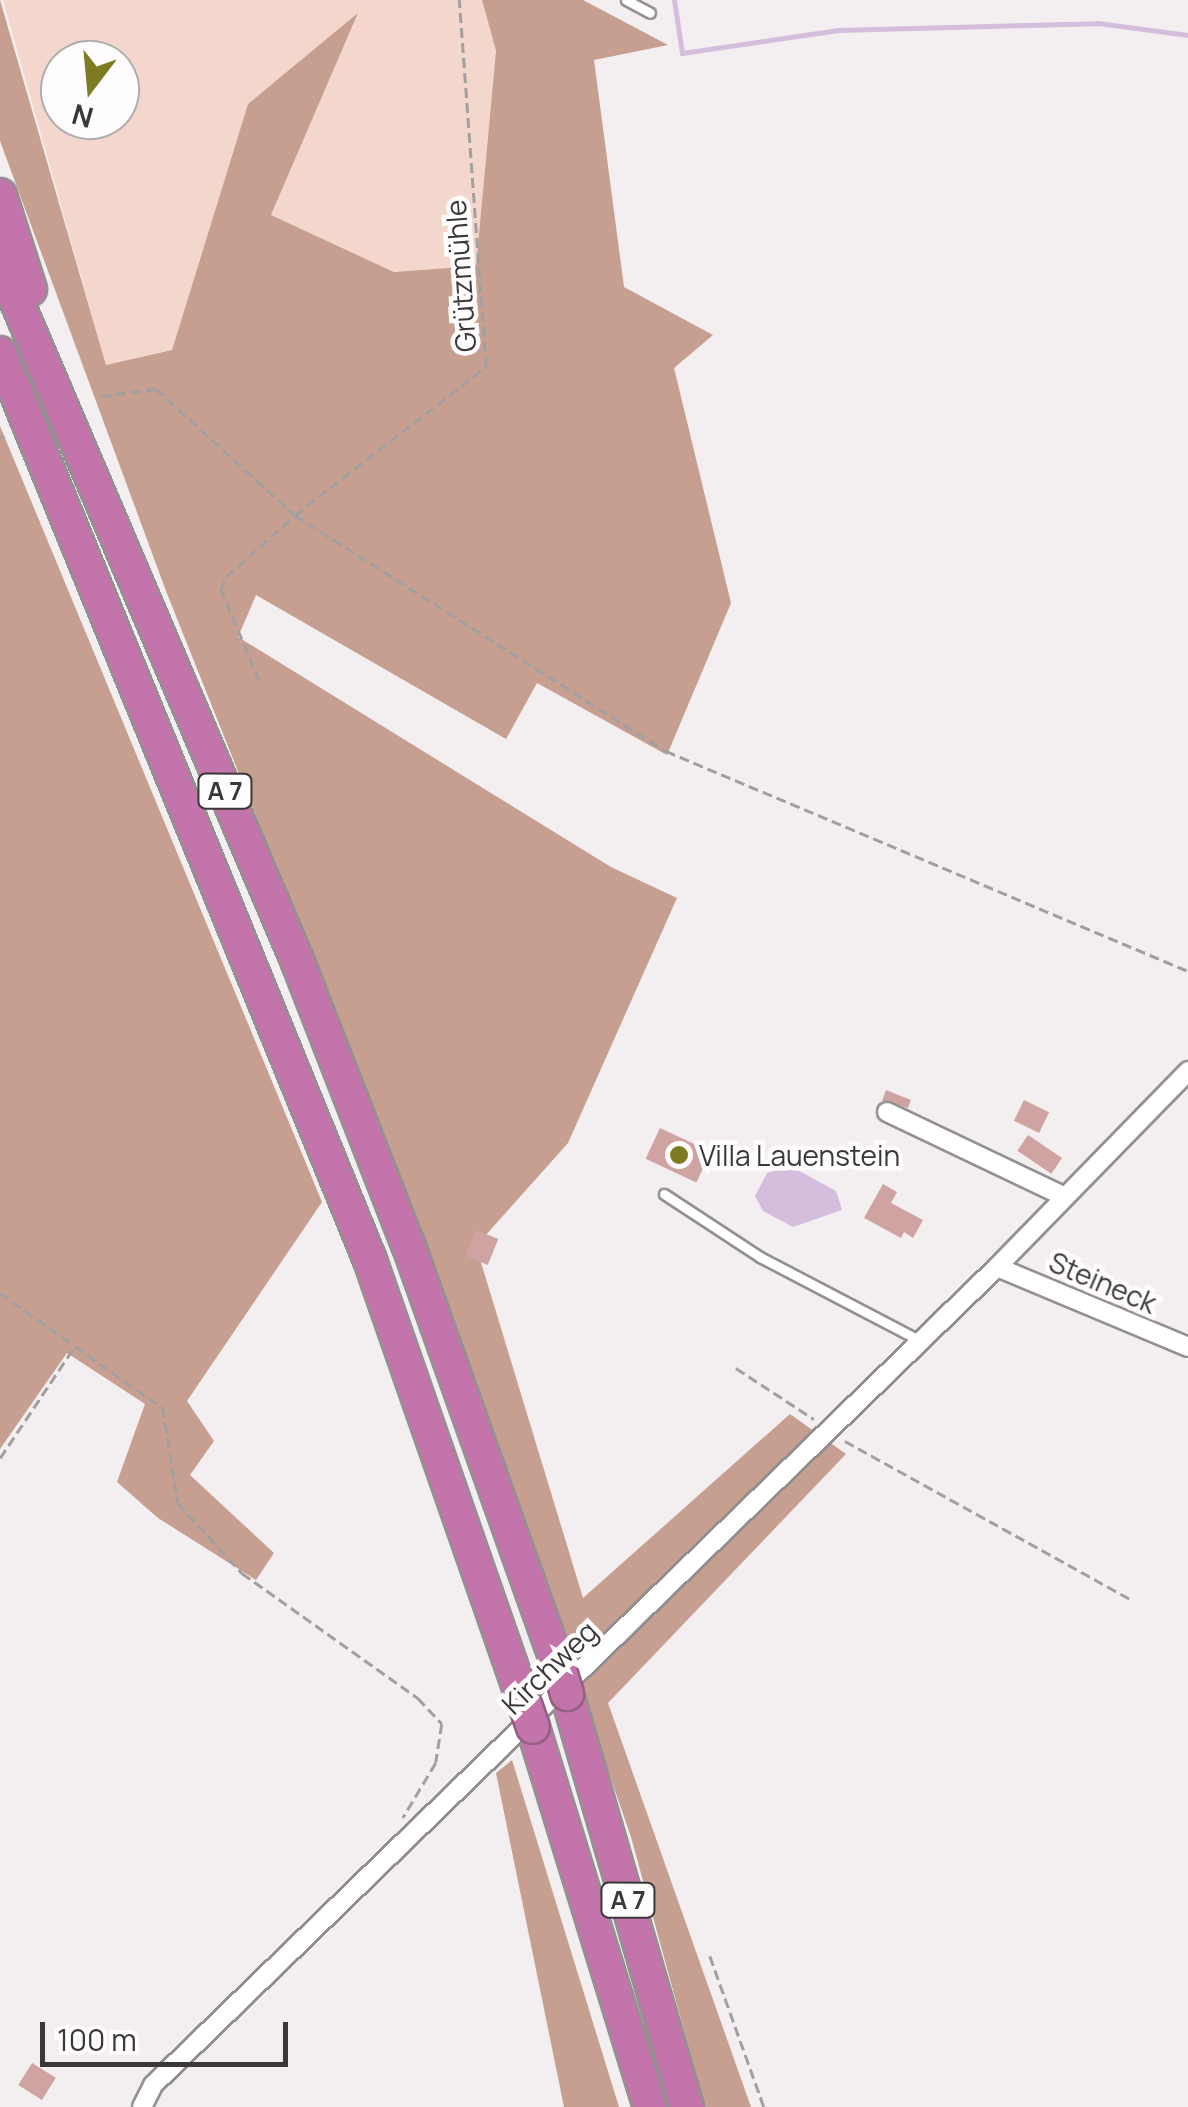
<!DOCTYPE html>
<html>
<head>
<meta charset="utf-8">
<style>
	body { margin:0 }
	#map { position:relative; width:1188px; height:2107px; overflow:hidden; background:#f3eef0; font-family:Manrope,sans-serif }
	div>[style] { position:absolute }
	[style*='--x'] { left:calc(var(--x)*1px); top:calc(var(--y)*1px); width:calc(var(--w)*1px); rotate:calc(var(--a)*1deg) }
	.green>* { inset:0; background:#f4d7cc }
	.forest>* { inset:0; background:#c69f90 }
	.water>* { inset:0; background:#d5bddd }
	.stream>* { height:5px; margin:-2.5px; padding:0 2.5px; transform-origin:2.5px; border-radius:2.5px; background:#d5bddd }
	.building>* { inset:0; background:#cea3a1; transform-origin:0 0 }
	.path>* { height:2.5px; margin-top:-1.25px; transform-origin:0; background:repeating-linear-gradient(90deg,#a29fa0 0 10px,transparent 0 15px) }
	.roads { filter:drop-shadow(2px 0 #949091) drop-shadow(-2px 0 #949091) drop-shadow(0 2px #949091) drop-shadow(0 -2px #949091) }
	.lane>* { height:9px; margin:-4.5px; padding:0 4.5px; transform-origin:4.5px; border-radius:4.5px; background:#fff }
	.street>* { height:18px; margin:-9px; padding:0 9px; transform-origin:9px; border-radius:9px; background:#fff }
	.highway>* { height:32px; margin:-16px; padding:0 16px; transform-origin:16px; border-radius:16px; background:#c374ab }
	.bridges { filter:drop-shadow(2px 0 #935f82) drop-shadow(-2px 0 #935f82) drop-shadow(0 2px #935f82) drop-shadow(0 -2px #935f82) }
	.highway-bridge>* { height:32px; margin:-16px; padding:0 16px; transform-origin:16px; border-radius:16px; background:#c374ab }
	.dots>* { width:28px; height:28px; translate:-50% -50%; box-sizing:border-box; border:5px solid #fffcfd; border-radius:50% }
	span { translate:-50% -50%; white-space:nowrap; text-align:center; line-height:1.15; -webkit-text-stroke:9px #fffcfd; paint-order:stroke }
	.shield-label span { padding:2px 8px; background:#fffcfd; border:2px solid; border-radius:8px; -webkit-text-stroke-width:0 }
	.shield-label { font-size:25px; color:#393737; font-weight:700 }
	.street-label { font-size:28px; color:#393737 }
	.poi-label { font-size:28px; color:#393737 }
	.left { translate:0 -50%; text-align:left }
	.north { position:absolute; left:40px; top:40px; width:100px; height:100px; box-sizing:border-box; background:#fffcfd; border:2px solid #b0adae; border-radius:50%; rotate:196deg; font-size:28px; font-weight:700; line-height:40px; text-align:center; color:#393737 }
	.north::after { content:''; display:block; margin:auto; width:35px; height:45px; background:#7e7b22; clip-path:polygon(50% 0,100% 100%,50% 72%,0 100%) }
	.scale { position:absolute; left:40px; top:2022px; width:248px; height:45px; box-sizing:border-box; border:5px solid #393737; border-top:0; padding-left:12px; font-size:30px; line-height:35px; white-space:nowrap; color:#393737; -webkit-text-stroke:8px #fffcfd; paint-order:stroke }
</style>
</head>
<body>
<div id="map">
	<div class="green">
		<i style="clip-path:polygon(evenodd,3px 0,482px 0,496px 51px,476px 267px,394px 272px,271px 215px,357px 16px,248px 104px,172px 350px,106px 365px,3px 0,60px 60px,120px 60px,120px 120px,60px 120px,60px 60px)"></i>
	</div>
	<div class="forest">
		<i style="clip-path:polygon(0 0,106px 365px,172px 350px,248px 104px,358px 13px,271px 215px,394px 272px,476px 266px,496px 51px,482px 0,583px 0,668px 45px,594px 60px,624px 287px,713px 335px,674px 368px,731px 603px,667px 755px,537px 683px,506px 739px,256px 595px,238px 637px,611px 867px,677px 898px,568px 1143px,476px 1246px,583px 1598px,790px 1414px,846px 1454px,608px 1703px,751px 2107px,705px 2107px,631px 1837px,423px 1235px,166px 591px,0 141px)"></i>
		<i style="clip-path:polygon(0 426px,322px 1202px,187px 1401px,214px 1441px,190px 1475px,274px 1553px,256px 1580px,158px 1518px,117px 1482px,145px 1404px,67px 1353px,0 1449px)"></i>
		<i style="clip-path:polygon(512px 1760px,619px 2107px,564px 2107px,496px 1773px)"></i>
	</div>
	<div class="water">
		<i style="clip-path:polygon(790px 1166px,836px 1191px,842px 1210px,793px 1227px,763px 1211px,755px 1196px,767px 1173px)"></i>
	</div>
	<div class="stream">
		<i style="--x:674;--y:0;--w:54;--a:81.4"></i>
		<i style="--x:682;--y:53;--w:158;--a:-8.4"></i>
		<i style="--x:838;--y:30;--w:260;--a:-1.5"></i>
		<i style="--x:1098;--y:23;--w:91;--a:7.6"></i>
	</div>
	<div class="building">
		<i style="clip-path:polygon(886px 1090px,911px 1100px,908px 1108px,882px 1101px)"></i>
		<i style="left:1024px;top:1100px;width:28px;height:23px;rotate:26deg"></i>
		<i style="left:660px;top:1128px;width:56px;height:34px;rotate:25deg"></i>
		<i style="left:1028px;top:1135px;width:41px;height:19px;rotate:34deg"></i>
		<i style="clip-path:polygon(883px 1184px,897px 1192px,891px 1203px,923px 1220px,913px 1238px,904px 1232px,901px 1238px,864px 1218px)"></i>
		<i style="left:476px;top:1230px;width:24px;height:28px;rotate:22deg"></i>
		<i style="left:32px;top:2063px;width:28px;height:26px;rotate:32deg"></i>
	</div>
	<div class="path">
		<i style="--x:101;--y:396;--w:55;--a:-7.3"></i>
		<i style="--x:156;--y:389;--w:188;--a:42.2"></i>
		<i style="--x:295;--y:515;--w:440;--a:32.5"></i>
		<i style="--x:666;--y:751;--w:566;--a:22.85"></i>
		<i style="--x:0;--y:438;--w:5;--a:-22"></i>
		<i style="--x:259;--y:681;--w:99;--a:-112.7"></i>
		<i style="--x:221;--y:590;--w:14;--a:-69"></i>
		<i style="--x:226;--y:577;--w:93;--a:-41.9"></i>
		<i style="--x:295;--y:515;--w:242;--a:-37.8"></i>
		<i style="--x:486;--y:367;--w:368;--a:-94.2"></i>
		<i style="--x:0;--y:1293;--w:88;--a:35.3"></i>
		<i style="--x:736;--y:1368;--w:93;--a:33.2"></i>
		<i style="--x:845;--y:1441;--w:328;--a:29"></i>
		<i style="--x:0;--y:1458;--w:135;--a:-56.2"></i>
		<i style="--x:75;--y:1346;--w:108;--a:35.2"></i>
		<i style="--x:163;--y:1408;--w:96;--a:81"></i>
		<i style="--x:178;--y:1503;--w:95;--a:47.6"></i>
		<i style="--x:242;--y:1573;--w:216;--a:35.4"></i>
		<i style="--x:418;--y:1698;--w:35;--a:47"></i>
		<i style="--x:442;--y:1724;--w:39;--a:99"></i>
		<i style="--x:436;--y:1763;--w:64;--a:121"></i>
		<i style="--x:710;--y:1956;--w:160;--a:70.3"></i>
	</div>
	<div class="roads">
		<div class="lane">
			<i style="--x:626;--y:0;--w:27;--a:28"></i>
			<i style="--x:664;--y:1194;--w:115;--a:33.3"></i>
			<i style="--x:760;--y:1257;--w:182;--a:27.6"></i>
		</div>
		<div class="street">
			<i style="--x:887;--y:1112;--w:197;--a:25.5"></i>
			<i style="--x:997;--y:1267;--w:207;--a:22.7"></i>
			<i style="--x:142;--y:2107;--w:25;--a:-63"></i>
			<i style="--x:153;--y:2085;--w:1175;--a:-44.1"></i>
			<i style="--x:997;--y:1267;--w:274;--a:-45.7"></i>
		</div>
		<div class="highway">
			<i style="--x:0;--y:195;--w:99;--a:72.3"></i>
			<i style="--x:0;--y:262;--w:759;--a:66.95"></i>
			<i style="--x:297;--y:960;--w:305;--a:68.7"></i>
			<i style="--x:408;--y:1244;--w:456;--a:70.4"></i>
			<i style="--x:0;--y:353;--w:980;--a:67.81"></i>
			<i style="--x:370;--y:1260;--w:473;--a:70.8"></i>
			<i style="--x:567;--y:1694;--w:430;--a:73.8"></i>
			<i style="--x:533;--y:1727;--w:398;--a:72.9"></i>
		</div>
	</div>
	<div class="bridges">
		<div class="highway-bridge">
			<i style="--x:561;--y:1674;--w:21;--a:73"></i>
			<i style="--x:526;--y:1707;--w:21;--a:71"></i>
		</div>
	</div>
	<div class="dots">
		<i style="left:679px;top:1155px;background:#7e7b22"></i>
	</div>
	<div class="shield-label">
		<span style="left:225px;top:791px">A 7</span>
		<span style="left:628px;top:1900px">A 7</span>
	</div>
	<div class="street-label">
		<span style="left:460px;top:276px;rotate:-94deg">Grützmühle</span>
		<span style="left:1103px;top:1282px;rotate:23deg">Steineck</span>
		<span style="left:549px;top:1667px;rotate:-44deg">Kirchweg</span>
	</div>
	<div class="poi-label">
		<span class="left" style="left:699px;top:1155px">Villa Lauenstein</span>
	</div>
	<div class="north">N</div>
	<div class="scale">100 m</div>
</div>
</body>
</html>
